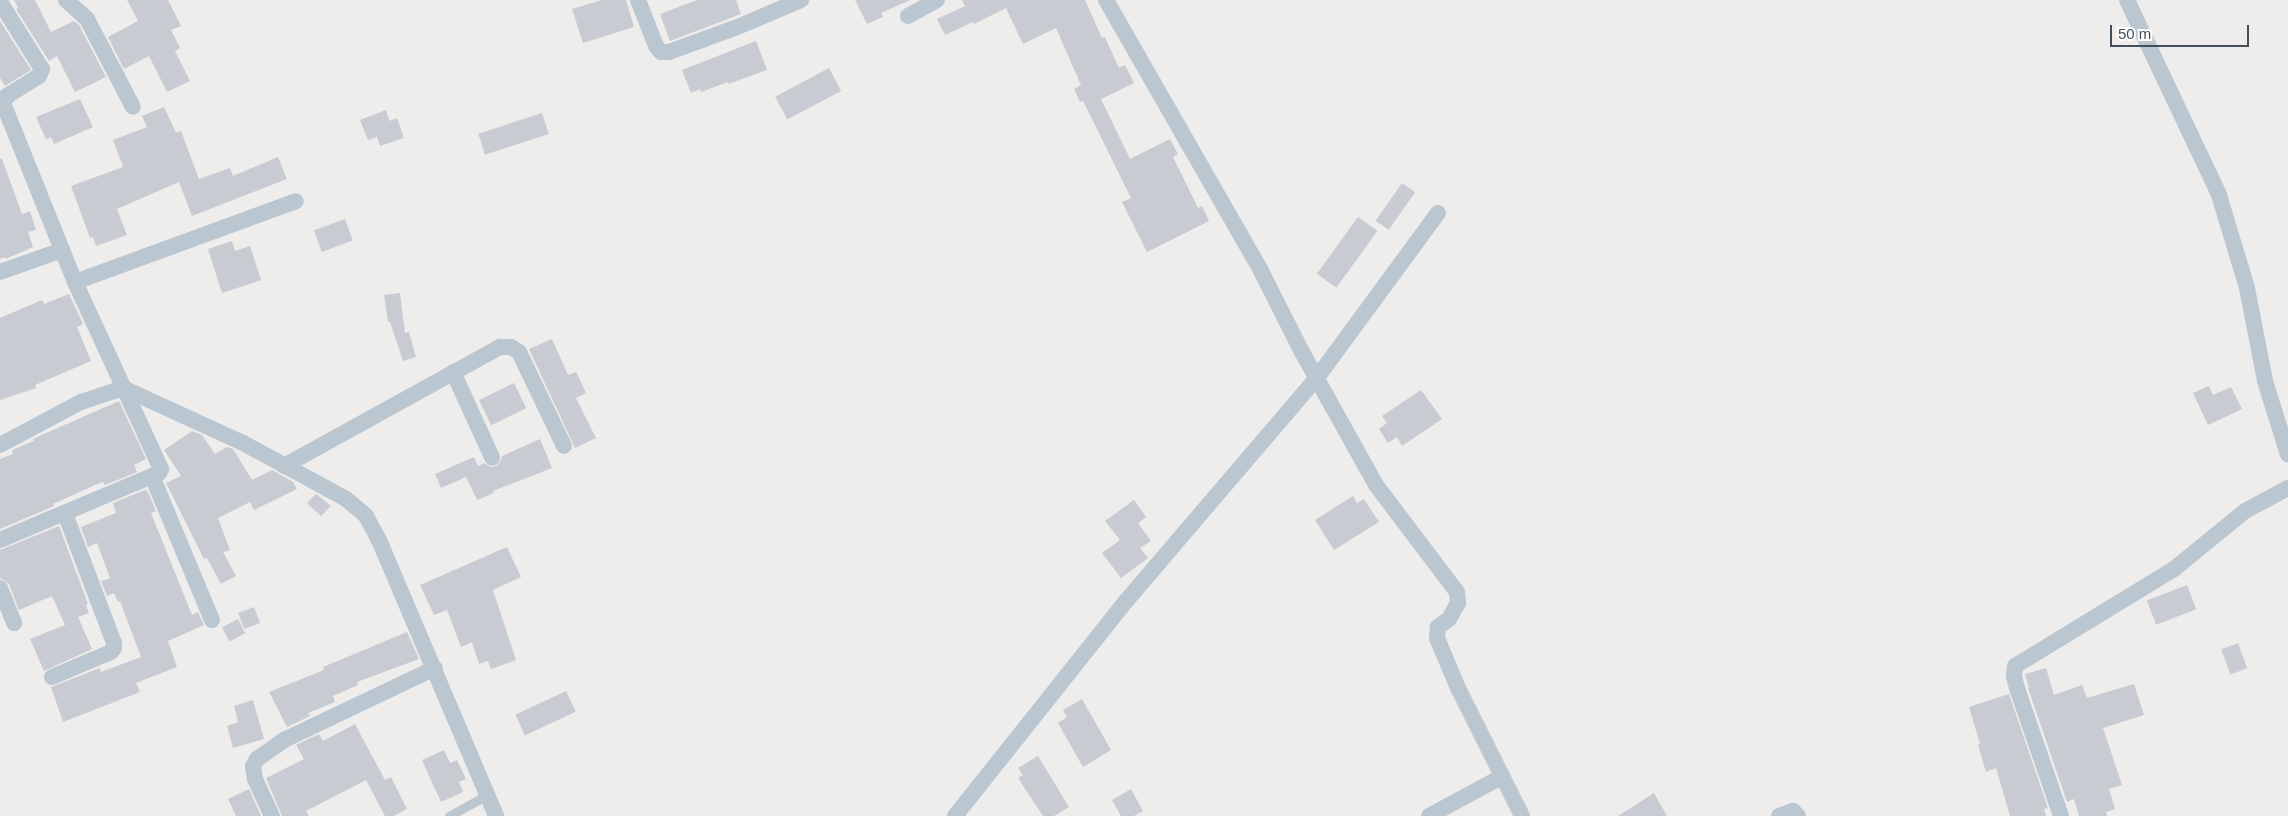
<!DOCTYPE html>
<html>
<head>
<meta charset="utf-8">
<style>
	body { margin:0 }
	#map { position:relative; width:2288px; height:816px; overflow:hidden; background:#efecec; font-family:Helvetica,sans-serif }
	div>[style] { position:absolute }
	[style*='--x'] { left:calc(var(--x)*1px); top:calc(var(--y)*1px); width:calc(var(--w)*1px); rotate:calc(var(--a)*1deg) }
	.building>* { inset:0; background:#c8cbd2; transform-origin:0 0 }
	.lane>* { height:9px; margin:-4.5px; padding:0 4.5px; transform-origin:4.5px; border-radius:4.5px; background:#bbc7d0 }
	.street>* { height:16px; margin:-8px; padding:0 8px; transform-origin:8px; border-radius:8px; background:#bbc7d0 }
	span { translate:-50% -50%; white-space:nowrap; text-align:center; line-height:1.15; -webkit-text-stroke:4.5px #fff; paint-order:stroke }
	.scale { position:absolute; left:2110px; top:25px; width:139px; height:22px; box-sizing:border-box; border:2px solid #43505b; border-top:0; padding-left:6px; font-size:15px; line-height:18px; white-space:nowrap; color:#43505b; -webkit-text-stroke:4px #fff; paint-order:stroke }
</style>
</head>
<body>
<div id="map">
	<div class="building">
		<i style="clip-path:polygon(14px 0,35px 0,51px 32px,74px 21px,79px 25px,106px 77px,75px 92px,57px 56px,49px 61px,16px 9px,18px 8px)"></i>
		<i style="clip-path:polygon(127px 0,168px 0,181px 26px,171px 30px,180px 48px,175px 51px,190px 81px,167px 92px,149px 56px,124px 69px,108px 37px,138px 21px)"></i>
		<i style="clip-path:polygon(602px 0,626px 0,634px 27px,583px 43px,572px 9px)"></i>
		<i style="clip-path:polygon(697px 0,736px 0,741px 14px,670px 41px,660px 14px)"></i>
		<i style="clip-path:polygon(855px 0,910px 0,881px 13px,883px 17px,867px 24px)"></i>
		<i style="clip-path:polygon(962px 0,1085px 0,1102px 38px,1105px 37px,1119px 68px,1125px 65px,1134px 83px,1101px 99px,1130px 159px,1170px 139px,1178px 154px,1173px 157px,1198px 208px,1202px 206px,1209px 221px,1147px 252px,1122px 202px,1131px 198px,1083px 101px,1080px 102px,1074px 89px,1081px 85px,1056px 28px,1023px 44px,1006px 8px,974px 24px,973px 22px,945px 35px,937px 19px,965px 6px)"></i>
		<i style="clip-path:polygon(0 21px,31px 70px,5px 86px,0 78px)"></i>
		<i style="clip-path:polygon(756px 41px,767px 70px,728px 84px,728px 82px,701px 92px,700px 89px,691px 93px,682px 70px)"></i>
		<i style="left:829px;top:68px;width:26px;height:61px;rotate:62deg"></i>
		<i style="clip-path:polygon(80px 99px,93px 127px,54px 144px,51px 137px,46px 139px,36px 117px)"></i>
		<i style="clip-path:polygon(164px 107px,176px 133px,181px 131px,199px 179px,230px 168px,233px 176px,278px 157px,287px 179px,192px 216px,179px 182px,117px 209px,127px 235px,96px 246px,93px 237px,90px 238px,71px 186px,123px 167px,113px 140px,147px 127px,142px 116px)"></i>
		<i style="clip-path:polygon(386px 110px,389px 121px,397px 118px,404px 138px,380px 146px,377px 137px,368px 140px,360px 120px)"></i>
		<i style="left:542px;top:113px;width:22px;height:67px;rotate:72deg"></i>
		<i style="clip-path:polygon(0 159px,2px 159px,22px 214px,30px 211px,36px 230px,28px 232px,33px 247px,6px 259px,5px 257px,0 259px)"></i>
		<i style="left:1402px;top:183px;width:16px;height:46px;rotate:35deg"></i>
		<i style="left:1358px;top:217px;width:24px;height:70px;rotate:36deg"></i>
		<i style="left:345px;top:219px;width:23px;height:33px;rotate:70deg"></i>
		<i style="clip-path:polygon(232px 241px,235px 251px,250px 246px,261px 280px,222px 293px,208px 249px)"></i>
		<i style="clip-path:polygon(400px 293px,405px 333px,409px 332px,416px 357px,403px 361px,390px 322px,388px 322px,384px 295px)"></i>
		<i style="clip-path:polygon(69px 294px,83px 324px,77px 327px,91px 361px,35px 385px,36px 388px,0 400px,0 318px,42px 300px,44px 304px)"></i>
		<i style="clip-path:polygon(552px 339px,568px 375px,576px 372px,586px 393px,576px 398px,596px 438px,575px 448px,529px 349px)"></i>
		<i style="left:514px;top:383px;width:28px;height:39px;rotate:64deg"></i>
		<i style="clip-path:polygon(2209px 386px,2213px 395px,2231px 387px,2242px 409px,2208px 425px,2193px 393px)"></i>
		<i style="clip-path:polygon(1421px 390px,1442px 419px,1402px 446px,1397px 437px,1388px 443px,1379px 429px,1387px 423px,1382px 416px)"></i>
		<i style="clip-path:polygon(119px 401px,146px 459px,134px 465px,137px 472px,105px 485px,103px 482px,95px 485px,53px 504px,54px 506px,0 529px,0 459px,13px 454px,12px 450px,34px 441px,33px 439px,37px 437px)"></i>
		<i style="clip-path:polygon(192px 431px,202px 435px,215px 454px,227px 447px,233px 449px,252px 480px,272px 470px,293px 482px,297px 489px,254px 510px,250px 502px,218px 518px,230px 550px,223px 552px,236px 576px,221px 584px,207px 558px,204px 559px,166px 483px,181px 476px,164px 450px)"></i>
		<i style="clip-path:polygon(540px 439px,552px 468px,493px 491px,494px 493px,477px 500px,466px 477px,441px 488px,435px 474px,474px 457px,478px 466px,484px 463px,491px 467px,496px 466px,500px 462px,502px 456px)"></i>
		<i style="clip-path:polygon(145px 490px,148px 492px,156px 511px,151px 513px,192px 615px,198px 612px,204px 625px,168px 641px,177px 667px,136px 683px,140px 692px,63px 722px,51px 687px,100px 668px,101px 672px,141px 657px,120px 601px,118px 602px,114px 593px,107px 596px,101px 581px,110px 578px,97px 543px,88px 547px,81px 527px,116px 513px,113px 503px)"></i>
		<i style="clip-path:polygon(316px 494px,331px 506px,321px 516px,307px 503px)"></i>
		<i style="clip-path:polygon(1353px 496px,1357px 503px,1364px 499px,1379px 522px,1334px 550px,1315px 520px)"></i>
		<i style="clip-path:polygon(1134px 500px,1146px 517px,1138px 523px,1151px 541px,1140px 548px,1148px 558px,1121px 578px,1102px 553px,1120px 540px,1105px 521px)"></i>
		<i style="clip-path:polygon(59px 526px,88px 604px,86px 605px,89px 613px,78px 617px,92px 649px,44px 671px,30px 639px,65px 625px,52px 596px,19px 610px,9px 584px,0 578px,0 550px)"></i>
		<i style="clip-path:polygon(507px 547px,521px 577px,493px 590px,516px 660px,491px 669px,488px 661px,479px 664px,472px 642px,461px 647px,447px 610px,434px 615px,420px 585px)"></i>
		<i style="left:2187px;top:585px;width:26px;height:43px;rotate:69deg"></i>
		<i style="left:254px;top:607px;width:17px;height:17px;rotate:69deg"></i>
		<i style="left:238px;top:619px;width:16px;height:18px;rotate:63deg"></i>
		<i style="clip-path:polygon(407px 632px,419px 659px,357px 682px,358px 685px,333px 696px,335px 702px,308px 713px,310px 716px,287px 727px,269px 692px,324px 670px,323px 667px)"></i>
		<i style="left:2238px;top:643px;width:27px;height:18px;rotate:70deg"></i>
		<i style="clip-path:polygon(2046px 668px,2054px 695px,2082px 685px,2087px 698px,2134px 684px,2144px 715px,2103px 728px,2122px 785px,2109px 789px,2115px 809px,2106px 812px,2107px 816px,2079px 816px,2074px 799px,2067px 802px,2028px 688px,2029px 688px,2025px 674px)"></i>
		<i style="left:566px;top:691px;width:23px;height:56px;rotate:65deg"></i>
		<i style="clip-path:polygon(2009px 694px,2048px 808px,2044px 809px,2046px 816px,2010px 816px,1996px 768px,1986px 772px,1978px 745px,1980px 744px,1969px 707px)"></i>
		<i style="clip-path:polygon(1082px 699px,1111px 750px,1083px 767px,1058px 723px,1067px 717px,1063px 710px)"></i>
		<i style="clip-path:polygon(253px 700px,264px 739px,233px 748px,227px 726px,238px 722px,234px 706px)"></i>
		<i style="clip-path:polygon(355px 724px,385px 780px,391px 777px,407px 809px,394px 816px,385px 816px,366px 780px,306px 811px,309px 816px,282px 816px,266px 778px,304px 759px,296px 745px,319px 734px,323px 741px)"></i>
		<i style="clip-path:polygon(444px 750px,450px 763px,457px 760px,466px 779px,459px 782px,463px 792px,441px 802px,422px 760px)"></i>
		<i style="clip-path:polygon(1038px 756px,1069px 807px,1054px 816px,1043px 816px,1018px 778px,1023px 775px,1018px 768px)"></i>
		<i style="clip-path:polygon(249px 789px,261px 816px,236px 816px,228px 799px)"></i>
		<i style="clip-path:polygon(1131px 789px,1143px 811px,1134px 816px,1121px 816px,1112px 800px)"></i>
		<i style="clip-path:polygon(1654px 793px,1667px 816px,1618px 816px)"></i>
	</div>
	<div class="lane">
		<i style="--x:449;--y:816;--w:43;--a:-28.9"></i>
	</div>
	<div class="street">
		<i style="--x:66;--y:0;--w:28;--a:42"></i>
		<i style="--x:87;--y:19;--w:99;--a:62.4"></i>
		<i style="--x:638;--y:0;--w:49;--a:68.6"></i>
		<i style="--x:656;--y:46;--w:8;--a:50"></i>
		<i style="--x:661;--y:52;--w:8;--a:0"></i>
		<i style="--x:669;--y:52;--w:70;--a:-20"></i>
		<i style="--x:735;--y:28;--w:72;--a:-23"></i>
		<i style="--x:1106;--y:0;--w:312;--a:60.2"></i>
		<i style="--x:1261;--y:271;--w:91;--a:63.2"></i>
		<i style="--x:1302;--y:352;--w:152;--a:60.9"></i>
		<i style="--x:1376;--y:485;--w:134;--a:52.9"></i>
		<i style="--x:1457;--y:592;--w:11;--a:85"></i>
		<i style="--x:1458;--y:603;--w:18;--a:119"></i>
		<i style="--x:1449;--y:619;--w:14;--a:144"></i>
		<i style="--x:1438;--y:627;--w:11;--a:95"></i>
		<i style="--x:1437;--y:638;--w:54;--a:67.2"></i>
		<i style="--x:1458;--y:688;--w:143;--a:63.4"></i>
		<i style="--x:2127;--y:0;--w:216;--a:64.7"></i>
		<i style="--x:2219;--y:195;--w:97;--a:73.2"></i>
		<i style="--x:2247;--y:288;--w:95;--a:79"></i>
		<i style="--x:2265;--y:381;--w:77;--a:72.7"></i>
		<i style="--x:0;--y:2;--w:79;--a:57.9"></i>
		<i style="--x:42;--y:69;--w:8;--a:113"></i>
		<i style="--x:39;--y:76;--w:38;--a:148"></i>
		<i style="--x:7;--y:96;--w:8;--a:120"></i>
		<i style="--x:3;--y:103;--w:193;--a:68.1"></i>
		<i style="--x:75;--y:282;--w:206;--a:65.3"></i>
		<i style="--x:161;--y:469;--w:4;--a:117"></i>
		<i style="--x:159;--y:473;--w:173;--a:157.2"></i>
		<i style="--x:908;--y:16;--w:33;--a:-29"></i>
		<i style="--x:0;--y:272;--w:66;--a:-19.5"></i>
		<i style="--x:75;--y:282;--w:235;--a:-20.1"></i>
		<i style="--x:453;--y:372;--w:94;--a:65.4"></i>
		<i style="--x:0;--y:445;--w:92;--a:-28"></i>
		<i style="--x:81;--y:402;--w:44;--a:-18.4"></i>
		<i style="--x:123;--y:388;--w:132;--a:24.6"></i>
		<i style="--x:243;--y:443;--w:117;--a:28.5"></i>
		<i style="--x:346;--y:499;--w:26;--a:40"></i>
		<i style="--x:366;--y:516;--w:27;--a:62"></i>
		<i style="--x:379;--y:540;--w:300;--a:67"></i>
		<i style="--x:284;--y:466;--w:247;--a:-28.9"></i>
		<i style="--x:500;--y:347;--w:11;--a:0"></i>
		<i style="--x:511;--y:347;--w:9;--a:32"></i>
		<i style="--x:519;--y:352;--w:104;--a:64.4"></i>
		<i style="--x:152;--y:476;--w:156;--a:67.4"></i>
		<i style="--x:0;--y:588;--w:38;--a:68"></i>
		<i style="--x:52;--y:677;--w:64;--a:-23"></i>
		<i style="--x:111;--y:652;--w:5;--a:-53"></i>
		<i style="--x:114;--y:648;--w:5;--a:-90"></i>
		<i style="--x:114;--y:643;--w:139;--a:-110.7"></i>
		<i style="--x:272;--y:816;--w:41;--a:-114.7"></i>
		<i style="--x:255;--y:779;--w:13;--a:-99"></i>
		<i style="--x:253;--y:766;--w:8;--a:-60"></i>
		<i style="--x:257;--y:759;--w:33;--a:-35"></i>
		<i style="--x:284;--y:740;--w:167;--a:-25.5"></i>
		<i style="--x:955;--y:816;--w:276;--a:-51.5"></i>
		<i style="--x:1127;--y:600;--w:291;--a:-49.5"></i>
		<i style="--x:1316;--y:379;--w:206;--a:-53.7"></i>
		<i style="--x:1429;--y:816;--w:82;--a:-28.4"></i>
		<i style="--x:1779;--y:816;--w:15;--a:-20"></i>
		<i style="--x:1793;--y:811;--w:7;--a:45"></i>
		<i style="--x:2061;--y:816;--w:132;--a:-109"></i>
		<i style="--x:2018;--y:691;--w:15;--a:-106"></i>
		<i style="--x:2014;--y:677;--w:11;--a:-85"></i>
		<i style="--x:2015;--y:666;--w:186;--a:-31.4"></i>
		<i style="--x:2174;--y:569;--w:92;--a:-39.2"></i>
		<i style="--x:2245;--y:511;--w:49;--a:-28.1"></i>
	</div>
	<div class="scale">50 m</div>
</div>
</body>
</html>
